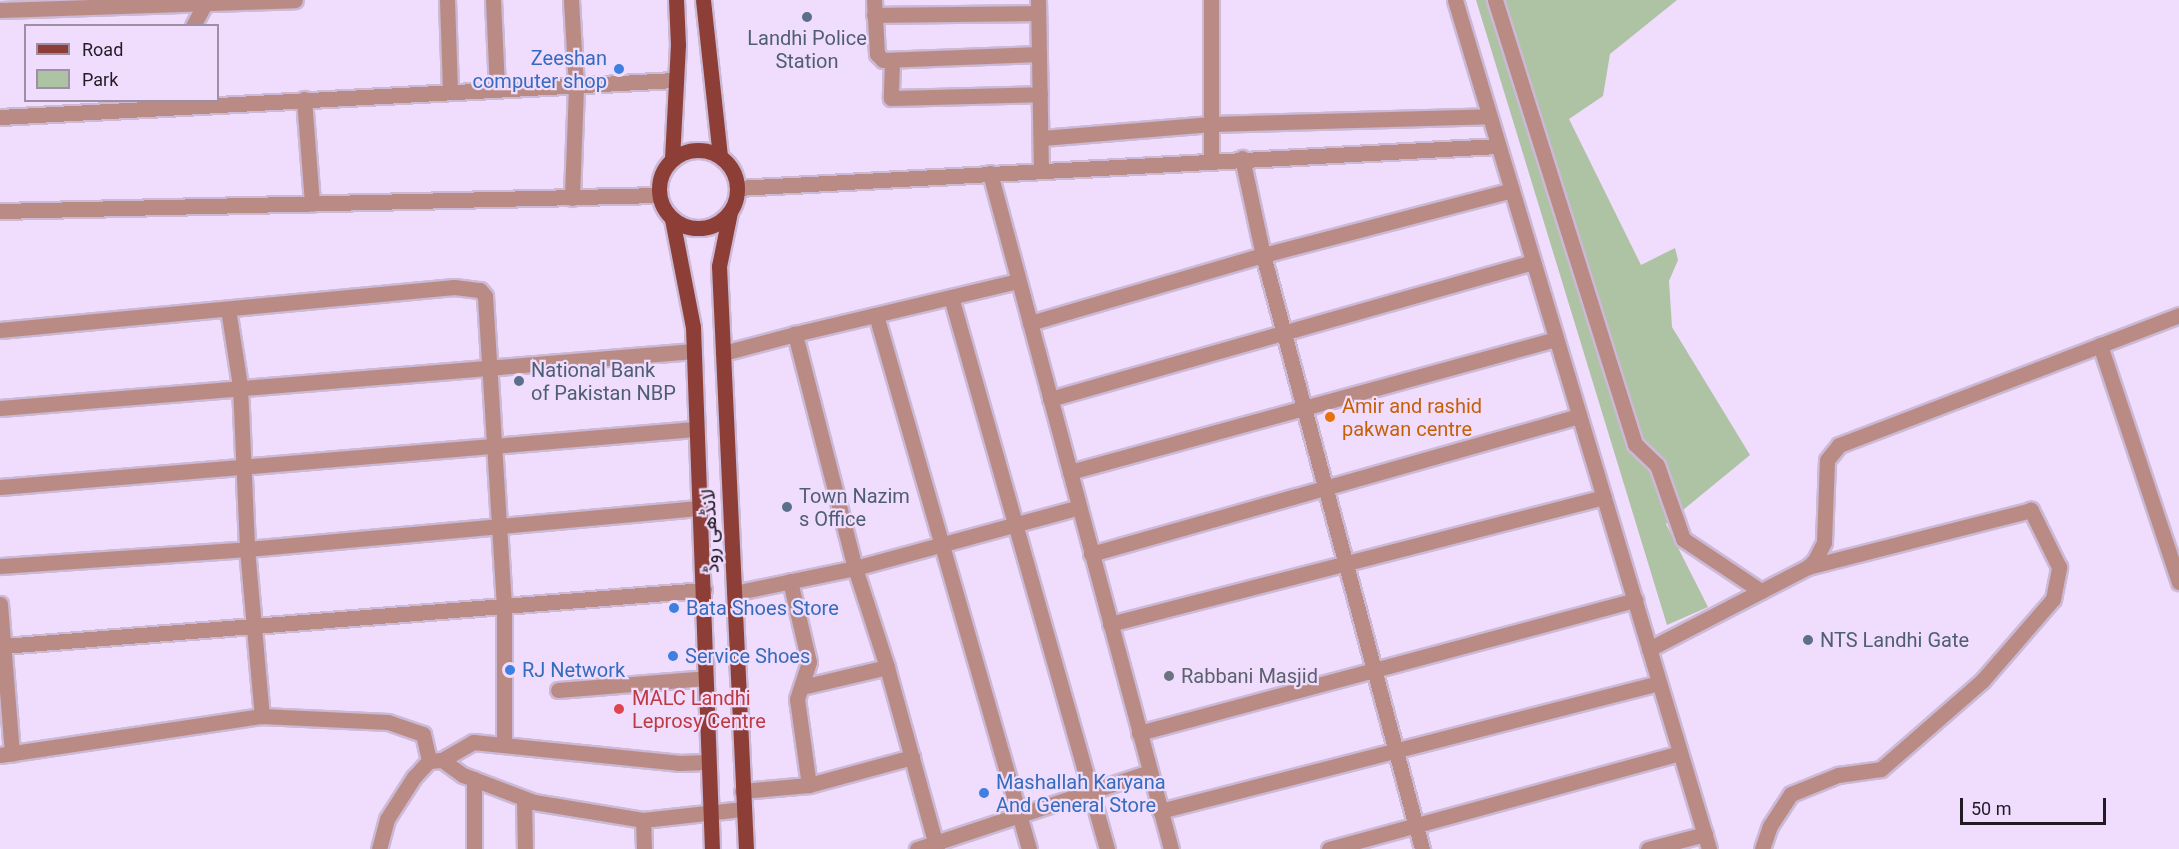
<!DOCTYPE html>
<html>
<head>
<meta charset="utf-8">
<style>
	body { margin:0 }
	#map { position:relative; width:2179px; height:849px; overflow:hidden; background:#f0dcfd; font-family:Roboto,Vazirmatn,sans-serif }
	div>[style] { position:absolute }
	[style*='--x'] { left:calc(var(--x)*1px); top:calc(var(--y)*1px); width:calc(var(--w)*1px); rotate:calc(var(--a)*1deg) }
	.green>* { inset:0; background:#aec2a4 }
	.roads { filter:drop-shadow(2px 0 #cbb9d6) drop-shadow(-2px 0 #cbb9d6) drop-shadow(0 2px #cbb9d6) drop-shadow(0 -2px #cbb9d6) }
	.minor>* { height:15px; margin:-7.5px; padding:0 7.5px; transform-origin:7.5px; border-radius:7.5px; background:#ba8b85 }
	.major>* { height:15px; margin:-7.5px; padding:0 7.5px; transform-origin:7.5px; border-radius:7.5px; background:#8d3e37 }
	.major>.ring { margin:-7.5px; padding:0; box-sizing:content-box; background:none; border:15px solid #8d3e37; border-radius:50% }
	.dots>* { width:16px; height:16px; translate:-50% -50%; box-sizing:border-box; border:3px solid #f0dcfd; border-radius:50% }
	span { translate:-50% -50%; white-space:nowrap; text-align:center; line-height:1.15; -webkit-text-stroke:4.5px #f0dcfd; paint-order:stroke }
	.service-label { font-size:20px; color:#4e5e75 }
	.left { translate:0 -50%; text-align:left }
	.shop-label { font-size:20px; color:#366cbe }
	.right { translate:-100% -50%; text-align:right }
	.food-label { font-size:20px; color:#c56008 }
	.street-label { font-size:20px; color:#221b26 }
	.worship-label { font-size:20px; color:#5b616d }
	.health-label { font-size:20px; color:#be3a42 }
	.legend { position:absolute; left:24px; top:24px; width:195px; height:78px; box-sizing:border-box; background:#f0dcfd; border:2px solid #9e8fa7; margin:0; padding:8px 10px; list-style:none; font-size:18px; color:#221b26 }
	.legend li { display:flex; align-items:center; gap:12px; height:30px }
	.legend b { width:30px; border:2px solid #9e8fa7 }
	.scale { position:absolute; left:1960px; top:798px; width:146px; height:27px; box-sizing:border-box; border:3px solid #221b26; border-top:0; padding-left:8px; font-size:18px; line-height:21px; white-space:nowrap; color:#221b26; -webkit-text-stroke:4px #f0dcfd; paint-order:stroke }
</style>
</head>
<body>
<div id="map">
	<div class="green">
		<i style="clip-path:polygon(1476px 0,1677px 0,1610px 54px,1603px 96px,1569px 119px,1641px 265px,1675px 248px,1678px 260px,1669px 281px,1672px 327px,1750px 455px,1666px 524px,1708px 607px,1667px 625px)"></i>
	</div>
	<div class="roads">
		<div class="minor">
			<i style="--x:447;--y:0;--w:92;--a:88.1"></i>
			<i style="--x:493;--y:0;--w:88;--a:87.4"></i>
			<i style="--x:571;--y:0;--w:87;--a:86.7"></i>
			<i style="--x:576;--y:87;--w:111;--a:92.1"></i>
			<i style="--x:874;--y:0;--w:54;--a:86.8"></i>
			<i style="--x:877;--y:54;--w:8;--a:45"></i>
			<i style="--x:883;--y:60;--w:156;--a:-2.2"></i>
			<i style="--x:1038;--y:0;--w:170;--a:89"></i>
			<i style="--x:1455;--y:0;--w:886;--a:73.34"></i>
			<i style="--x:1495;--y:0;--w:466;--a:72.5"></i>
			<i style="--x:1635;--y:444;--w:30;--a:44"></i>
			<i style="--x:1657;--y:465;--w:78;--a:70.6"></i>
			<i style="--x:1683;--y:539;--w:94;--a:33.7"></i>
			<i style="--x:0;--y:10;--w:295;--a:-1.9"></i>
			<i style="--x:874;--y:15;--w:164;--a:-0.7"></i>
			<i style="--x:193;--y:26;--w:30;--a:-62"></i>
			<i style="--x:892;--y:62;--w:36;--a:92"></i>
			<i style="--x:891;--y:98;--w:149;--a:-1.5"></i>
			<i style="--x:304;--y:99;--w:105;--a:85.6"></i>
			<i style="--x:0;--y:117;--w:676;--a:-3.14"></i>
			<i style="--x:1042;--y:138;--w:170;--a:-4.7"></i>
			<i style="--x:1211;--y:124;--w:278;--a:-1.6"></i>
			<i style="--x:1242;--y:158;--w:99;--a:77.8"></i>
			<i style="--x:1263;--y:255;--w:615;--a:75.01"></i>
			<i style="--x:1211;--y:160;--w:160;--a:-90"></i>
			<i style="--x:990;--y:173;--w:700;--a:75.01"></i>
			<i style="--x:737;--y:188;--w:762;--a:-3.16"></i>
			<i style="--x:0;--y:211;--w:659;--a:-1.39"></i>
			<i style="--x:951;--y:297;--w:574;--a:74.22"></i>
			<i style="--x:228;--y:309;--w:78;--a:81.1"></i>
			<i style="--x:240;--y:386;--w:163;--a:87.5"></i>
			<i style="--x:247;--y:549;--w:168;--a:84.9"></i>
			<i style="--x:876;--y:315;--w:555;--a:74.01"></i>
			<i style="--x:1030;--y:323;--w:243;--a:-16.3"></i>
			<i style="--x:1263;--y:255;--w:257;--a:-14.6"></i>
			<i style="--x:0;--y:330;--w:456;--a:-5.4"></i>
			<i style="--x:454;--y:287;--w:26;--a:7"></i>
			<i style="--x:480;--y:290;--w:8;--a:50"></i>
			<i style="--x:485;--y:296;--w:313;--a:86.5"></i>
			<i style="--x:504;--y:608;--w:135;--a:90"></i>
			<i style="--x:2100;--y:345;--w:250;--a:71.6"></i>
			<i style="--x:723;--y:353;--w:74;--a:-14.8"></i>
			<i style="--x:1050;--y:399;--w:502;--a:-15.84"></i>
			<i style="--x:0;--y:408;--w:696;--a:-4.7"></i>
			<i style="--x:1070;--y:472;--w:504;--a:-15.3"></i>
			<i style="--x:0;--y:487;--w:697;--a:-4.77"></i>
			<i style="--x:1091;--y:554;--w:507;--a:-15.79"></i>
			<i style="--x:0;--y:566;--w:248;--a:-3.9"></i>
			<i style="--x:247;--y:549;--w:454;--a:-5.2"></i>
			<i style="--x:790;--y:581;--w:83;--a:76.8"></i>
			<i style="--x:809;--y:662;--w:39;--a:108"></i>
			<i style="--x:797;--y:699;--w:87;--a:82.1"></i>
			<i style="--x:734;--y:593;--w:124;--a:-11.7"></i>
			<i style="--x:855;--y:568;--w:232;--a:-15.2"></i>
			<i style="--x:0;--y:604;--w:150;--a:85.4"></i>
			<i style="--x:1110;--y:624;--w:510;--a:-14.42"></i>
			<i style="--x:3;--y:646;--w:703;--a:-4.57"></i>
			<i style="--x:1649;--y:649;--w:179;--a:-27.3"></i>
			<i style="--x:1808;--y:567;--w:10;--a:-45"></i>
			<i style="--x:1815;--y:560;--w:20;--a:-63"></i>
			<i style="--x:1824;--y:542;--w:82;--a:-87.9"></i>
			<i style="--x:1827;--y:460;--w:19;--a:-51"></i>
			<i style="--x:1839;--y:445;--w:364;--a:-20.9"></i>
			<i style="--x:802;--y:687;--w:87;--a:-13.2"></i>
			<i style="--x:558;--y:690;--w:148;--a:-4.6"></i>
			<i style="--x:1139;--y:733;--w:514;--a:-15.01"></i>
			<i style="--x:0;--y:755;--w:265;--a:-8.5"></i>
			<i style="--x:262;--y:716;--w:126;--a:2.7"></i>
			<i style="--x:388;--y:722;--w:37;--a:19"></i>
			<i style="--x:423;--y:734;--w:28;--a:77"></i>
			<i style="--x:442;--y:760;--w:26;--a:36"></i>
			<i style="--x:463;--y:775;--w:76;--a:20.8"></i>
			<i style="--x:534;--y:802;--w:110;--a:9.4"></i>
			<i style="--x:643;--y:820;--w:101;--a:-6.3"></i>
			<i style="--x:742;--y:791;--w:67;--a:-5.1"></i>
			<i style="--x:809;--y:785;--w:107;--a:-15.2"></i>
			<i style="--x:524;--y:799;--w:50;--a:88.9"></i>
			<i style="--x:1160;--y:811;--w:515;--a:-14.39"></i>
			<i style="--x:643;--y:820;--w:29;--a:88"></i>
			<i style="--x:379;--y:849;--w:31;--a:-75"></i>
			<i style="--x:387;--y:819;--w:50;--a:-57.3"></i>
			<i style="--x:414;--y:777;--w:22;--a:-47"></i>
			<i style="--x:429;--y:761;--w:13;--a:-4"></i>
			<i style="--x:442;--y:760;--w:36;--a:-30"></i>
			<i style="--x:473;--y:742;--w:206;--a:5.8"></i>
			<i style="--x:678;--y:763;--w:30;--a:-2"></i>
			<i style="--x:474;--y:849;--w:70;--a:-90"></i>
			<i style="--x:917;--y:849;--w:245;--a:-18.3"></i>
			<i style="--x:937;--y:849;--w:189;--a:-105.4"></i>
			<i style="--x:887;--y:667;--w:104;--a:-107.9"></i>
			<i style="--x:855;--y:568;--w:242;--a:-104.4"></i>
			<i style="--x:795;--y:334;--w:229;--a:-13.4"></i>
			<i style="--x:1329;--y:849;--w:364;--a:-15.3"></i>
			<i style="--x:1648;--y:849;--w:59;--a:-14.7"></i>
			<i style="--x:1762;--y:849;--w:24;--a:-71"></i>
			<i style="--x:1770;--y:826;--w:38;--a:-57"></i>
			<i style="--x:1791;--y:794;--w:51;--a:-22"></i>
			<i style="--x:1838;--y:775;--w:43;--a:-7.9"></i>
			<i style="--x:1881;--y:769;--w:134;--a:-41.1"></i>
			<i style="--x:1982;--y:681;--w:108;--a:-49.1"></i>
			<i style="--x:2053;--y:599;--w:33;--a:-79"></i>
			<i style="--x:2059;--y:567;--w:64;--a:-116.2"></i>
			<i style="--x:2031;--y:510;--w:230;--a:165.7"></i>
		</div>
		<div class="major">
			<i style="--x:703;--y:0;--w:157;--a:83.8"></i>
			<i class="ring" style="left:659px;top:150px;width:63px;height:63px"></i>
			<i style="--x:672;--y:159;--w:114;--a:-87"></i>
			<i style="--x:678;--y:45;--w:45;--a:-92.5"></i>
			<i style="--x:730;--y:212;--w:55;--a:101.5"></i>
			<i style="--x:719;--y:266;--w:584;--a:87.35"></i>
			<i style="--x:672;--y:219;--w:110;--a:79"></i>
			<i style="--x:693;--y:327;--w:522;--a:87.92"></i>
		</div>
	</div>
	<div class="dots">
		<i style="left:807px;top:17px;background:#5c6f8a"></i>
		<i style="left:619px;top:69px;background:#3f7fe0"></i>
		<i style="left:519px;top:381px;background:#5c6f8a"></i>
		<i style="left:1330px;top:417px;background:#e8710a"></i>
		<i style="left:787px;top:507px;background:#5c6f8a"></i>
		<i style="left:674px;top:608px;background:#3f7fe0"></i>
		<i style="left:1808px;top:640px;background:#5c6f8a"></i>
		<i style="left:673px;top:656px;background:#3f7fe0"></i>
		<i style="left:510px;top:670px;background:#3f7fe0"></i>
		<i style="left:1169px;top:676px;background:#6b7280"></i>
		<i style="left:619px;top:709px;background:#e0444e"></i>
		<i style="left:984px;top:793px;background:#3f7fe0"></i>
	</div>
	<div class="service-label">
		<span style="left:807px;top:50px">Landhi Police<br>Station</span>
		<span class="left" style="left:531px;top:382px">National Bank<br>of Pakistan NBP</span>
		<span class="left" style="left:799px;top:508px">Town Nazim<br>s Office</span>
		<span class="left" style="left:1820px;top:640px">NTS Landhi Gate</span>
	</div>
	<div class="shop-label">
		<span class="right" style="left:607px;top:70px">Zeeshan<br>computer shop</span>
		<span class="left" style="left:686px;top:608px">Bata Shoes Store</span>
		<span class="left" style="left:685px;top:656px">Service Shoes</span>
		<span class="left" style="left:522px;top:670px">RJ Network</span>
		<span class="left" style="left:996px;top:794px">Mashallah Karyana<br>And General Store</span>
	</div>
	<div class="food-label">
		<span class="left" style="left:1342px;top:418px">Amir and rashid<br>pakwan centre</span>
	</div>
	<div class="street-label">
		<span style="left:710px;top:531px;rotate:-93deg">لانڈھی روڈ</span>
	</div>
	<div class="worship-label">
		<span class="left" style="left:1181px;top:676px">Rabbani Masjid</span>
	</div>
	<div class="health-label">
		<span class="left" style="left:632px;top:710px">MALC Landhi<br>Leprosy Centre</span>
	</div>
	<ul class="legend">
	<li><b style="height:8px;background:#8d3e37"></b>Road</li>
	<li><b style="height:16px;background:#aec2a4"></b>Park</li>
	</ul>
	<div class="scale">50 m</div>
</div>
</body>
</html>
